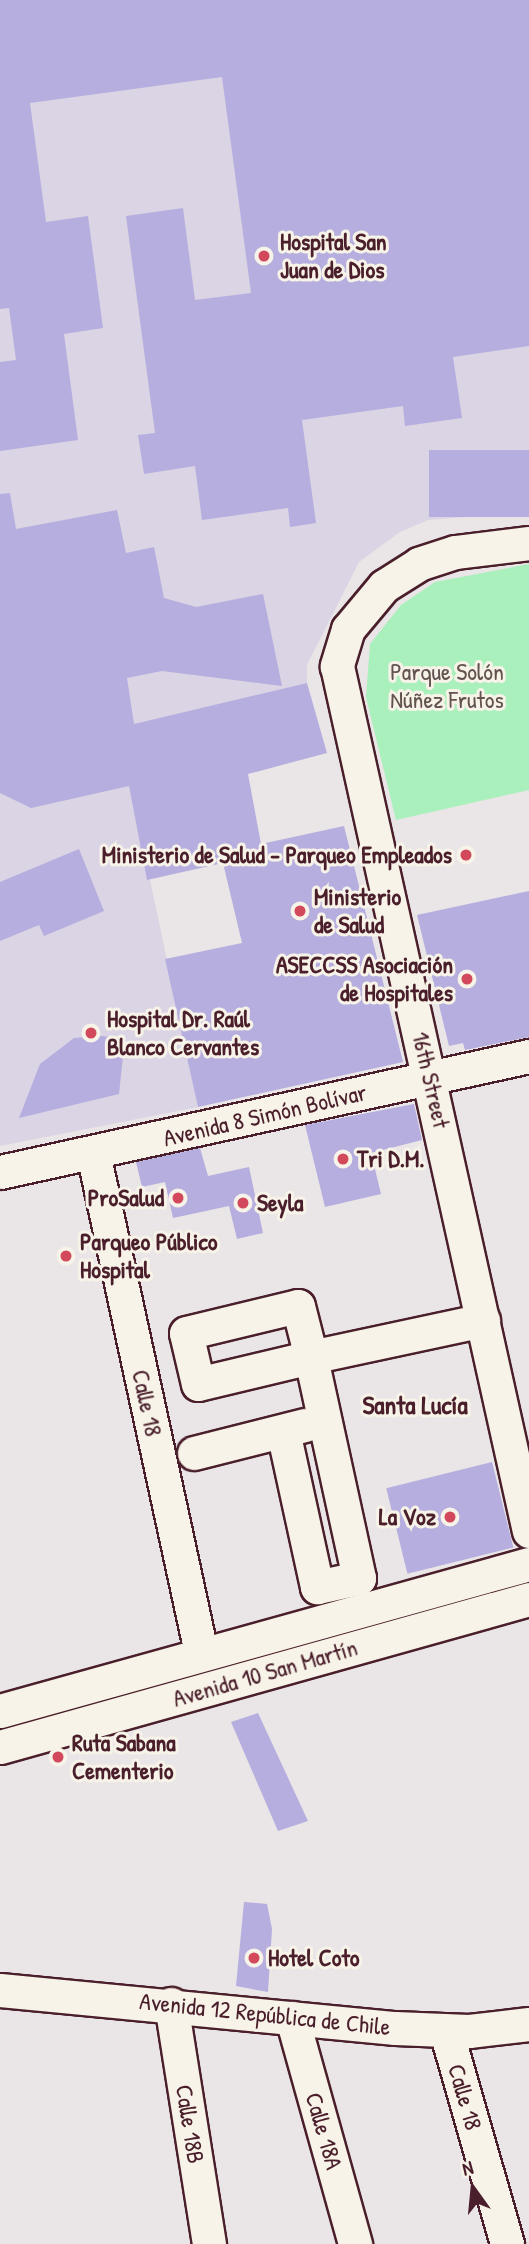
<!DOCTYPE html>
<html>
<head>
<meta charset="utf-8">
<style>
	body { margin:0 }
	#map { position:relative; width:529px; height:2244px; overflow:hidden; background:#eae5e6; font-family:"Patrick Hand",sans-serif }
	div>[style] { position:absolute }
	[style*='--x'] { left:calc(var(--x)*1px); top:calc(var(--y)*1px); width:calc(var(--w)*1px); rotate:calc(var(--a)*1deg) }
	.built>* { inset:0; background:#dad4e4 }
	.green>* { inset:0; background:#aaf0bd }
	.building>* { inset:0; background:#b6aedf; transform-origin:0 0 }
	.roads { filter:drop-shadow(2px 0 #4a1f2b) drop-shadow(-2px 0 #4a1f2b) drop-shadow(0 2px #4a1f2b) drop-shadow(0 -2px #4a1f2b) }
	.minor>* { height:33px; margin:-16.5px; padding:0 16.5px; transform-origin:16.5px; border-radius:16.5px; background:#f7f3e8 }
	.dots>* { width:19px; height:19px; translate:-50% -50%; box-sizing:border-box; border:4px solid #f7f3e8; border-radius:50% }
	span { translate:-50% -50%; white-space:nowrap; text-align:center; line-height:1.15; -webkit-text-stroke:6px #f7f3e8; paint-order:stroke }
	.poi-label { font-size:24px; color:#4a1f2b; font-weight:700 }
	.left { translate:0 -50%; text-align:left }
	.right { translate:-100% -50%; text-align:right }
	.park-label { font-size:24px; color:#625350 }
	.street-label { font-size:24px; color:#4a1f2b }
	.neighbourhood-label { font-size:26px; color:#4a1f2b; font-weight:700 }
	.north { position:absolute; left:438px; top:2153px; width:70px; height:70px; -webkit-text-stroke:5px #f7f3e8; paint-order:stroke; rotate:345deg; font-size:19px; font-weight:700; line-height:28px; text-align:center; color:#4a1f2b }
	.north::after { content:''; display:block; margin:auto; width:24px; height:32px; background:#4a1f2b; clip-path:polygon(50% 0,100% 100%,50% 72%,0 100%) }
</style>
</head>
<body>
<div id="map">
	<div class="built">
		<i style="clip-path:polygon(0 0,529px 0,529px 512px,428px 520px,400px 532px,359px 562px,307px 665px,307px 683px,118px 728px,198px 1107px,0 1146px)"></i>
	</div>
	<div class="green">
		<i style="clip-path:polygon(529px 564px,529px 790px,396px 820px,366px 697px,370px 644px,401px 605px,435px 582px)"></i>
	</div>
	<div class="building">
		<i style="clip-path:polygon(0 0,529px 0,529px 346px,453px 357px,462px 418px,405px 426px,403px 406px,302px 420px,316px 523px,290px 527px,288px 508px,202px 520px,195px 466px,144px 474px,138px 435px,155px 433px,126px 216px,183px 208px,195px 300px,251px 293px,222px 77px,30px 103px,46px 222px,88px 216px,103px 328px,64px 334px,78px 440px,0 451px,0 362px,16px 360px,9px 308px,0 309px)"></i>
		<i style="left:529px;top:450px;width:67px;height:100px;rotate:90deg"></i>
		<i style="clip-path:polygon(10px 493px,16px 529px,117px 510px,126px 553px,154px 547px,164px 598px,196px 607px,263px 594px,282px 686px,162px 671px,127px 678px,134px 724px,307px 683px,327px 753px,248px 774px,261px 844px,344px 826px,403px 1062px,198px 1107px,165px 959px,242px 943px,223px 863px,147px 880px,129px 786px,31px 808px,0 793px,0 494px)"></i>
		<i style="clip-path:polygon(79px 849px,104px 911px,44px 936px,39px 925px,0 941px,0 882px)"></i>
		<i style="clip-path:polygon(529px 891px,529px 1037px,465px 1050px,463px 1043px,449px 1046px,417px 915px)"></i>
		<i style="clip-path:polygon(101px 1036px,125px 1038px,119px 1094px,19px 1118px,40px 1064px,74px 1038px)"></i>
		<i style="clip-path:polygon(414px 1104px,422px 1140px,371px 1153px,381px 1194px,325px 1207px,305px 1125px)"></i>
		<i style="clip-path:polygon(200px 1148px,208px 1176px,249px 1167px,263px 1233px,237px 1239px,229px 1206px,173px 1218px,165px 1182px,142px 1187px,136px 1162px)"></i>
		<i style="left:492px;top:1462px;width:88px;height:109px;rotate:76deg"></i>
		<i style="clip-path:polygon(258px 1713px,308px 1821px,278px 1831px,231px 1722px)"></i>
		<i style="clip-path:polygon(244px 1902px,267px 1904px,272px 1929px,268px 1992px,236px 1986px)"></i>
	</div>
	<div class="roads">
		<div class="minor">
			<i style="--x:529;--y:543;--w:75;--a:173.1"></i>
			<i style="--x:455;--y:552;--w:38;--a:162"></i>
			<i style="--x:419;--y:564;--w:41;--a:147.8"></i>
			<i style="--x:384;--y:586;--w:56;--a:129.9"></i>
			<i style="--x:348;--y:629;--w:39;--a:107"></i>
			<i style="--x:337;--y:666;--w:886;--a:77.49"></i>
			<i style="--x:93;--y:1153;--w:511;--a:77.79"></i>
			<i style="--x:0;--y:1172;--w:542;--a:-12.37"></i>
			<i style="--x:298;--y:1306;--w:53;--a:75.7"></i>
			<i style="--x:311;--y:1357;--w:116;--a:166.6"></i>
			<i style="--x:198;--y:1384;--w:52;--a:-103.2"></i>
			<i style="--x:186;--y:1333;--w:115;--a:-13.6"></i>
			<i style="--x:283;--y:1431;--w:160;--a:77.7"></i>
			<i style="--x:317;--y:1587;--w:43;--a:-12.1"></i>
			<i style="--x:359;--y:1578;--w:226;--a:-102.3"></i>
			<i style="--x:311;--y:1357;--w:176;--a:-12.1"></i>
			<i style="--x:194;--y:1453;--w:114;--a:-14.2"></i>
			<i style="--x:0;--y:1711;--w:549;--a:-15.53"></i>
			<i style="--x:0;--y:1747;--w:549;--a:-15.63"></i>
			<i style="--x:0;--y:1990;--w:397;--a:5.5"></i>
			<i style="--x:395;--y:2028;--w:74;--a:2.3"></i>
			<i style="--x:469;--y:2031;--w:60;--a:-6.7"></i>
			<i style="--x:171;--y:2004;--w:243;--a:81"></i>
			<i style="--x:292;--y:2018;--w:235;--a:74.4"></i>
			<i style="--x:446;--y:2031;--w:222;--a:74"></i>
		</div>
	</div>
	<div class="dots">
		<i style="left:264px;top:256px;background:#d1495b"></i>
		<i style="left:466px;top:855px;background:#d1495b"></i>
		<i style="left:300px;top:911px;background:#d1495b"></i>
		<i style="left:467px;top:979px;background:#d1495b"></i>
		<i style="left:91px;top:1033px;background:#d1495b"></i>
		<i style="left:343px;top:1159px;background:#d1495b"></i>
		<i style="left:178px;top:1198px;background:#d1495b"></i>
		<i style="left:243px;top:1203px;background:#d1495b"></i>
		<i style="left:66px;top:1256px;background:#d1495b"></i>
		<i style="left:450px;top:1517px;background:#d1495b"></i>
		<i style="left:58px;top:1757px;background:#d1495b"></i>
		<i style="left:254px;top:1958px;background:#d1495b"></i>
	</div>
	<div class="poi-label">
		<span class="left" style="left:280px;top:256px">Hospital San<br>Juan de Dios</span>
		<span class="right" style="left:452px;top:855px">Ministerio de Salud - Parqueo Empleados</span>
		<span class="left" style="left:314px;top:911px">Ministerio<br>de Salud</span>
		<span class="right" style="left:453px;top:979px">ASECCSS Asociación<br>de Hospitales</span>
		<span class="left" style="left:107px;top:1033px">Hospital Dr. Raúl<br>Blanco Cervantes</span>
		<span class="left" style="left:357px;top:1159px">Tri D.M.</span>
		<span class="right" style="left:164px;top:1198px">ProSalud</span>
		<span class="left" style="left:257px;top:1203px">Seyla</span>
		<span class="left" style="left:80px;top:1256px">Parqueo Público<br>Hospital</span>
		<span class="right" style="left:436px;top:1517px">La Voz</span>
		<span class="left" style="left:72px;top:1757px">Ruta Sabana<br>Cementerio</span>
		<span class="left" style="left:268px;top:1958px">Hotel Coto</span>
	</div>
	<div class="park-label">
		<span style="left:447px;top:686px">Parque Solón<br>Núñez Frutos</span>
	</div>
	<div class="street-label">
		<span style="left:431px;top:1080px;rotate:77deg">16th Street</span>
		<span style="left:265px;top:1115px;rotate:-13deg">Avenida 8 Simón Bolívar</span>
		<span style="left:147px;top:1403px;rotate:78deg">Calle 18</span>
		<span style="left:265px;top:1673px;rotate:-16deg">Avenida 10 San Martín</span>
		<span style="left:265px;top:2014px;rotate:6deg">Avenida 12 República de Chile</span>
		<span style="left:465px;top:2097px;rotate:74deg">Calle 18</span>
		<span style="left:190px;top:2124px;rotate:81deg">Calle 18B</span>
		<span style="left:324px;top:2131px;rotate:74deg">Calle 18A</span>
	</div>
	<div class="neighbourhood-label">
		<span style="left:415px;top:1405px">Santa Lucía</span>
	</div>
	<div class="north">N</div>
</div>
</body>
</html>
